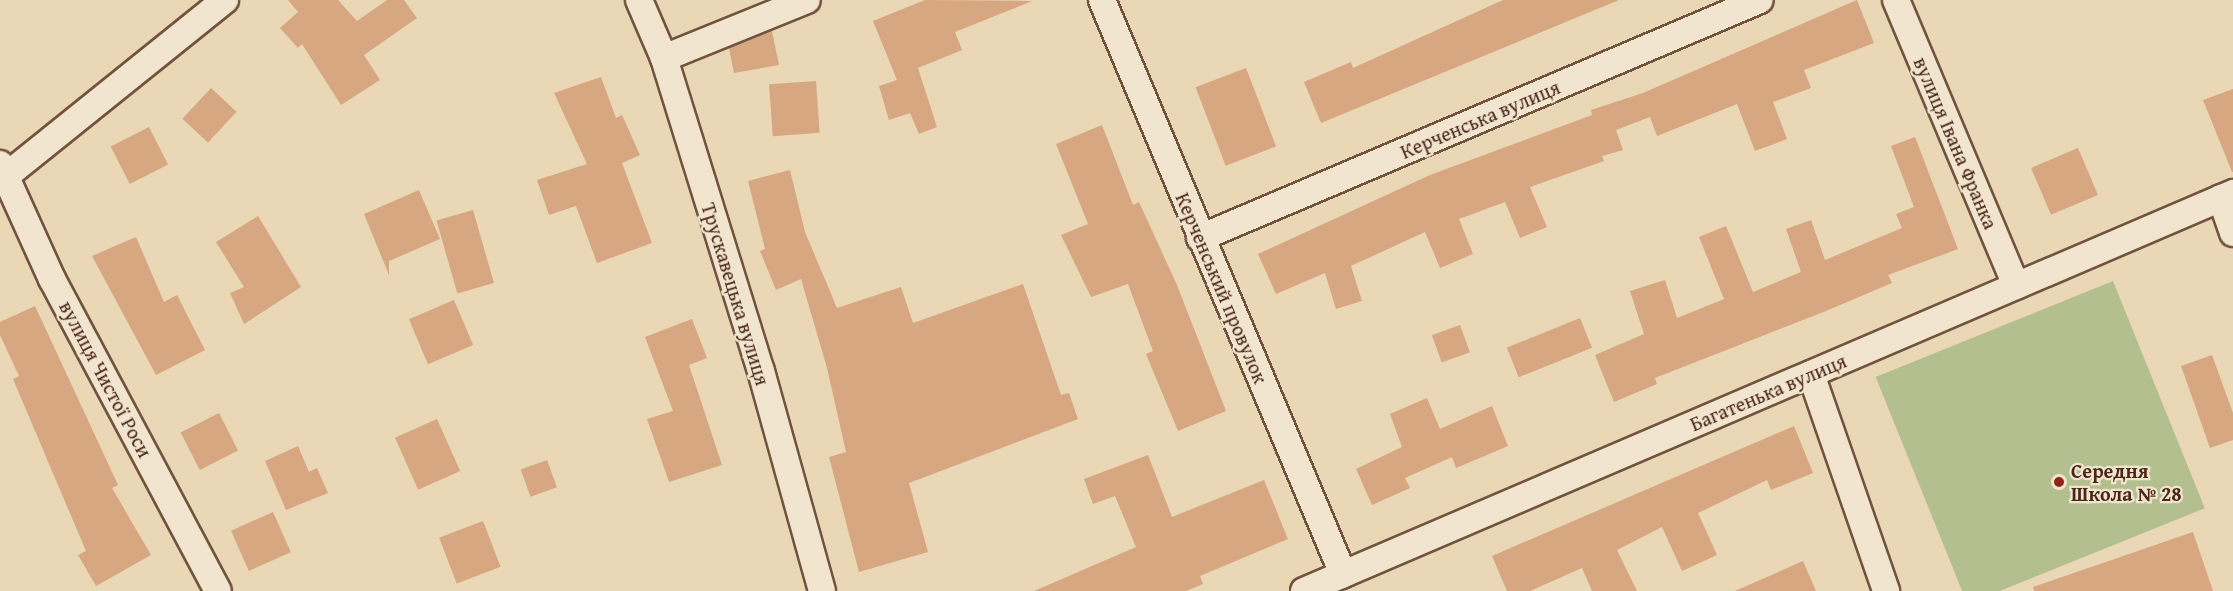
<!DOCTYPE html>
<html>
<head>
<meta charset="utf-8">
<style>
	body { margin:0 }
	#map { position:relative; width:2233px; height:591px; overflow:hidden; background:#ead7b6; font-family:"Gentium Book Plus",serif }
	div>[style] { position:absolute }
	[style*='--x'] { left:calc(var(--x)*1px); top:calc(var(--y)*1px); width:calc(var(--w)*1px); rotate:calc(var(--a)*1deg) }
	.green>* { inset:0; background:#b4bf90; transform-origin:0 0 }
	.building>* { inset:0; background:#d7a781; transform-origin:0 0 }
	.roads { filter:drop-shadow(2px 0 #72533e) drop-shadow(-2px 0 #72533e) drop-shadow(0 2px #72533e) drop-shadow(0 -2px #72533e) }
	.street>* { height:26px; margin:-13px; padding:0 13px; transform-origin:13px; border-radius:13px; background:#f1e5d0 }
	.dots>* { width:16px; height:16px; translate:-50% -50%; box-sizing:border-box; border:3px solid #f1e5d0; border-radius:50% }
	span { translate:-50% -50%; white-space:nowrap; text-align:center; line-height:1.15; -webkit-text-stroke:4.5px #f1e5d0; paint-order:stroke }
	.street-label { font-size:20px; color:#4a2716 }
	.poi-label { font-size:20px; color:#4a2716; font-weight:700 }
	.left { translate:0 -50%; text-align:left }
</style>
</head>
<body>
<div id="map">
	<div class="green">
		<i style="left:2113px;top:281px;width:245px;height:256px;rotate:68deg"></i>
	</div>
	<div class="building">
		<i style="clip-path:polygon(288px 0,338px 0,357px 21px,387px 0,404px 0,417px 18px,364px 55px,380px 80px,341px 105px,302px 44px,298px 48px,280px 28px,298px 12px)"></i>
		<i style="clip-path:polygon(925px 0,1032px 1px,955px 32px,962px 50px,918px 68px,937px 127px,919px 134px,910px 113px,889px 120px,879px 86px,897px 80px,873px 21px)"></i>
		<i style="clip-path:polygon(1503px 0,1619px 0,1321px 123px,1304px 82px,1351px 62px,1353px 68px)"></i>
		<i style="clip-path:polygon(1857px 0,1874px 43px,1804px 70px,1811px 88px,1773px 102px,1787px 139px,1755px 151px,1737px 104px,1657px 136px,1650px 117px,1616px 130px,1623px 150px,1602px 156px,1604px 161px,1530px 187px,1547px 227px,1520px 238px,1505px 202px,1459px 219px,1473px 254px,1440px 268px,1425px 232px,1351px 266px,1362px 301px,1336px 309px,1325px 273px,1276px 294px,1258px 254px,1430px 175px,1592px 115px,1591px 110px,1643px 93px)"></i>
		<i style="clip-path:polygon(772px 31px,779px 65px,734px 73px,729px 48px)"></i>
		<i style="left:1246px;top:68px;width:84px;height:54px;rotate:69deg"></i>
		<i style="clip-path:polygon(601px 77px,616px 118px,622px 115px,640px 155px,622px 163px,652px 243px,597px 263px,576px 206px,549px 215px,537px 180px,587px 164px,554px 93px)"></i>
		<i style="left:816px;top:81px;width:52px;height:47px;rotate:86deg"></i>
		<i style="left:211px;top:88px;width:35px;height:42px;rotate:43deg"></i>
		<i style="clip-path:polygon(2233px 89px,2233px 172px,2232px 172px,2203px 100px)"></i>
		<i style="clip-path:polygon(1102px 125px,1133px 205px,1139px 202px,1177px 285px,1226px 411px,1178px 431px,1146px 354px,1153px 351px,1128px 284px,1091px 297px,1061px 235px,1088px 224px,1056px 144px)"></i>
		<i style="left:149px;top:127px;width:42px;height:43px;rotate:63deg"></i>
		<i style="clip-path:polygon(1915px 137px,1958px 249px,1888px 275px,1892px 283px,1826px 311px,1655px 378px,1657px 384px,1614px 402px,1595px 355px,1644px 334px,1630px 291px,1665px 280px,1677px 318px,1724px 299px,1699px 237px,1726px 226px,1753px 292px,1801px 272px,1786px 229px,1811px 220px,1825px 260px,1902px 228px,1896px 214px,1914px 207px,1891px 146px)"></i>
		<i style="left:2078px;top:148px;width:51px;height:51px;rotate:67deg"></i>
		<i style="clip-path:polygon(790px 170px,805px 232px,837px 308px,901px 287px,913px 323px,1023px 284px,1061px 395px,1069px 393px,1078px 419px,909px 483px,928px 552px,859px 572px,829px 457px,846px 452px,827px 368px,801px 279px,776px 290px,760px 251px,765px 249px,748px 181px)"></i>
		<i style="clip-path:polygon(419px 190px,440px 239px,389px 261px,389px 275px,364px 214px)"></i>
		<i style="left:473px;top:210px;width:76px;height:38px;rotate:74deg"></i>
		<i style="clip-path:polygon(258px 216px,301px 287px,244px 324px,230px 293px,244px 287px,216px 242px)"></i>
		<i style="clip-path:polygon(136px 237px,164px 302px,177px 295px,205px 350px,156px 375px,92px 256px)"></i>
		<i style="left:454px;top:300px;width:49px;height:49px;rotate:67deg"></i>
		<i style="clip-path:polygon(35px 306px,118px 485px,112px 488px,151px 555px,96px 586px,78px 555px,86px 551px,13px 379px,19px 376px,0 335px,0 322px)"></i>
		<i style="left:1580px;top:318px;width:32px;height:79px;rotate:68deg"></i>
		<i style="clip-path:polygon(692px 319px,707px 358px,689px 365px,722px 465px,669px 482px,647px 419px,673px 411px,645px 337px)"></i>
		<i style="left:1460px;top:325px;width:29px;height:30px;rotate:70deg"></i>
		<i style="clip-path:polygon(2212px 355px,2233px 413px,2233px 440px,2210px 448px,2181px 366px)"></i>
		<i style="clip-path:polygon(1427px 398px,1440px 429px,1492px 406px,1508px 446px,1456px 468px,1452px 457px,1405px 478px,1410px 488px,1372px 505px,1356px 469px,1402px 447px,1390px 414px)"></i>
		<i style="left:219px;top:413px;width:42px;height:43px;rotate:63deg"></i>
		<i style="left:437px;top:419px;width:57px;height:46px;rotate:66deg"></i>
		<i style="clip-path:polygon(1794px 426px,1813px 473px,1771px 490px,1767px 480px,1698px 513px,1717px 555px,1682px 571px,1662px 527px,1617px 550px,1637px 591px,1592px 591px,1582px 568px,1530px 591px,1507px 591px,1492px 556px)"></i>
		<i style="clip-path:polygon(298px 446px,309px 472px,317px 468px,328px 493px,286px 510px,265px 461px)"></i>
		<i style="clip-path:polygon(1148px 455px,1172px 517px,1264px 480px,1288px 539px,1200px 576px,1203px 584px,1186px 591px,1034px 591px,1136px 547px,1115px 496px,1093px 504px,1084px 479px)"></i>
		<i style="left:547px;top:460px;width:29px;height:28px;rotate:70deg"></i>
		<i style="left:273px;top:512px;width:44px;height:46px;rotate:66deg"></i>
		<i style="left:483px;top:521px;width:49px;height:47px;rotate:69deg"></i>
		<i style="clip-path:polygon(2193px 532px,2213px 591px,2034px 591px,2033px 587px)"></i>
		<i style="clip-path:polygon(1803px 561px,1816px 591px,1735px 591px)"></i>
	</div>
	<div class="roads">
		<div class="street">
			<i style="--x:639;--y:0;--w:63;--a:66.7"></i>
			<i style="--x:664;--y:58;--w:328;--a:72.8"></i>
			<i style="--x:761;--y:371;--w:228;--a:74.5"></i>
			<i style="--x:1102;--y:0;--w:623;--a:67.22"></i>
			<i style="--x:1896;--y:0;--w:310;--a:67.2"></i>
			<i style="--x:664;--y:58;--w:154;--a:-22.1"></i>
			<i style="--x:0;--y:164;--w:126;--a:65.7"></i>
			<i style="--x:52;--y:279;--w:353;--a:62"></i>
			<i style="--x:6;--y:176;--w:281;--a:-38.8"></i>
			<i style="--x:2221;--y:198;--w:37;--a:71"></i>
			<i style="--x:1200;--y:238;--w:608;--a:-23.03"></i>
			<i style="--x:1811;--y:374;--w:230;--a:70.9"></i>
			<i style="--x:1304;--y:591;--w:1011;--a:-23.19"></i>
		</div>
	</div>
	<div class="dots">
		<i style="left:2059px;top:482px;background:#8f2418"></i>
	</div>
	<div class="street-label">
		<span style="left:1480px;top:119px;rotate:-23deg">Керченська вулиця</span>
		<span style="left:1956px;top:143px;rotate:67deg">вулиця Івана Франка</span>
		<span style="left:1222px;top:288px;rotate:67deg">Керченський провулок</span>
		<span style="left:736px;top:294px;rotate:73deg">Трускавецька вулиця</span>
		<span style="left:106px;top:379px;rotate:62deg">вулиця Чистої Роси</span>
		<span style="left:1768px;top:392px;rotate:-23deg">Багатенька вулиця</span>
	</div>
	<div class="poi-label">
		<span class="left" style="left:2071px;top:482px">Середня<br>Школа № 28</span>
	</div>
</div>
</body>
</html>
